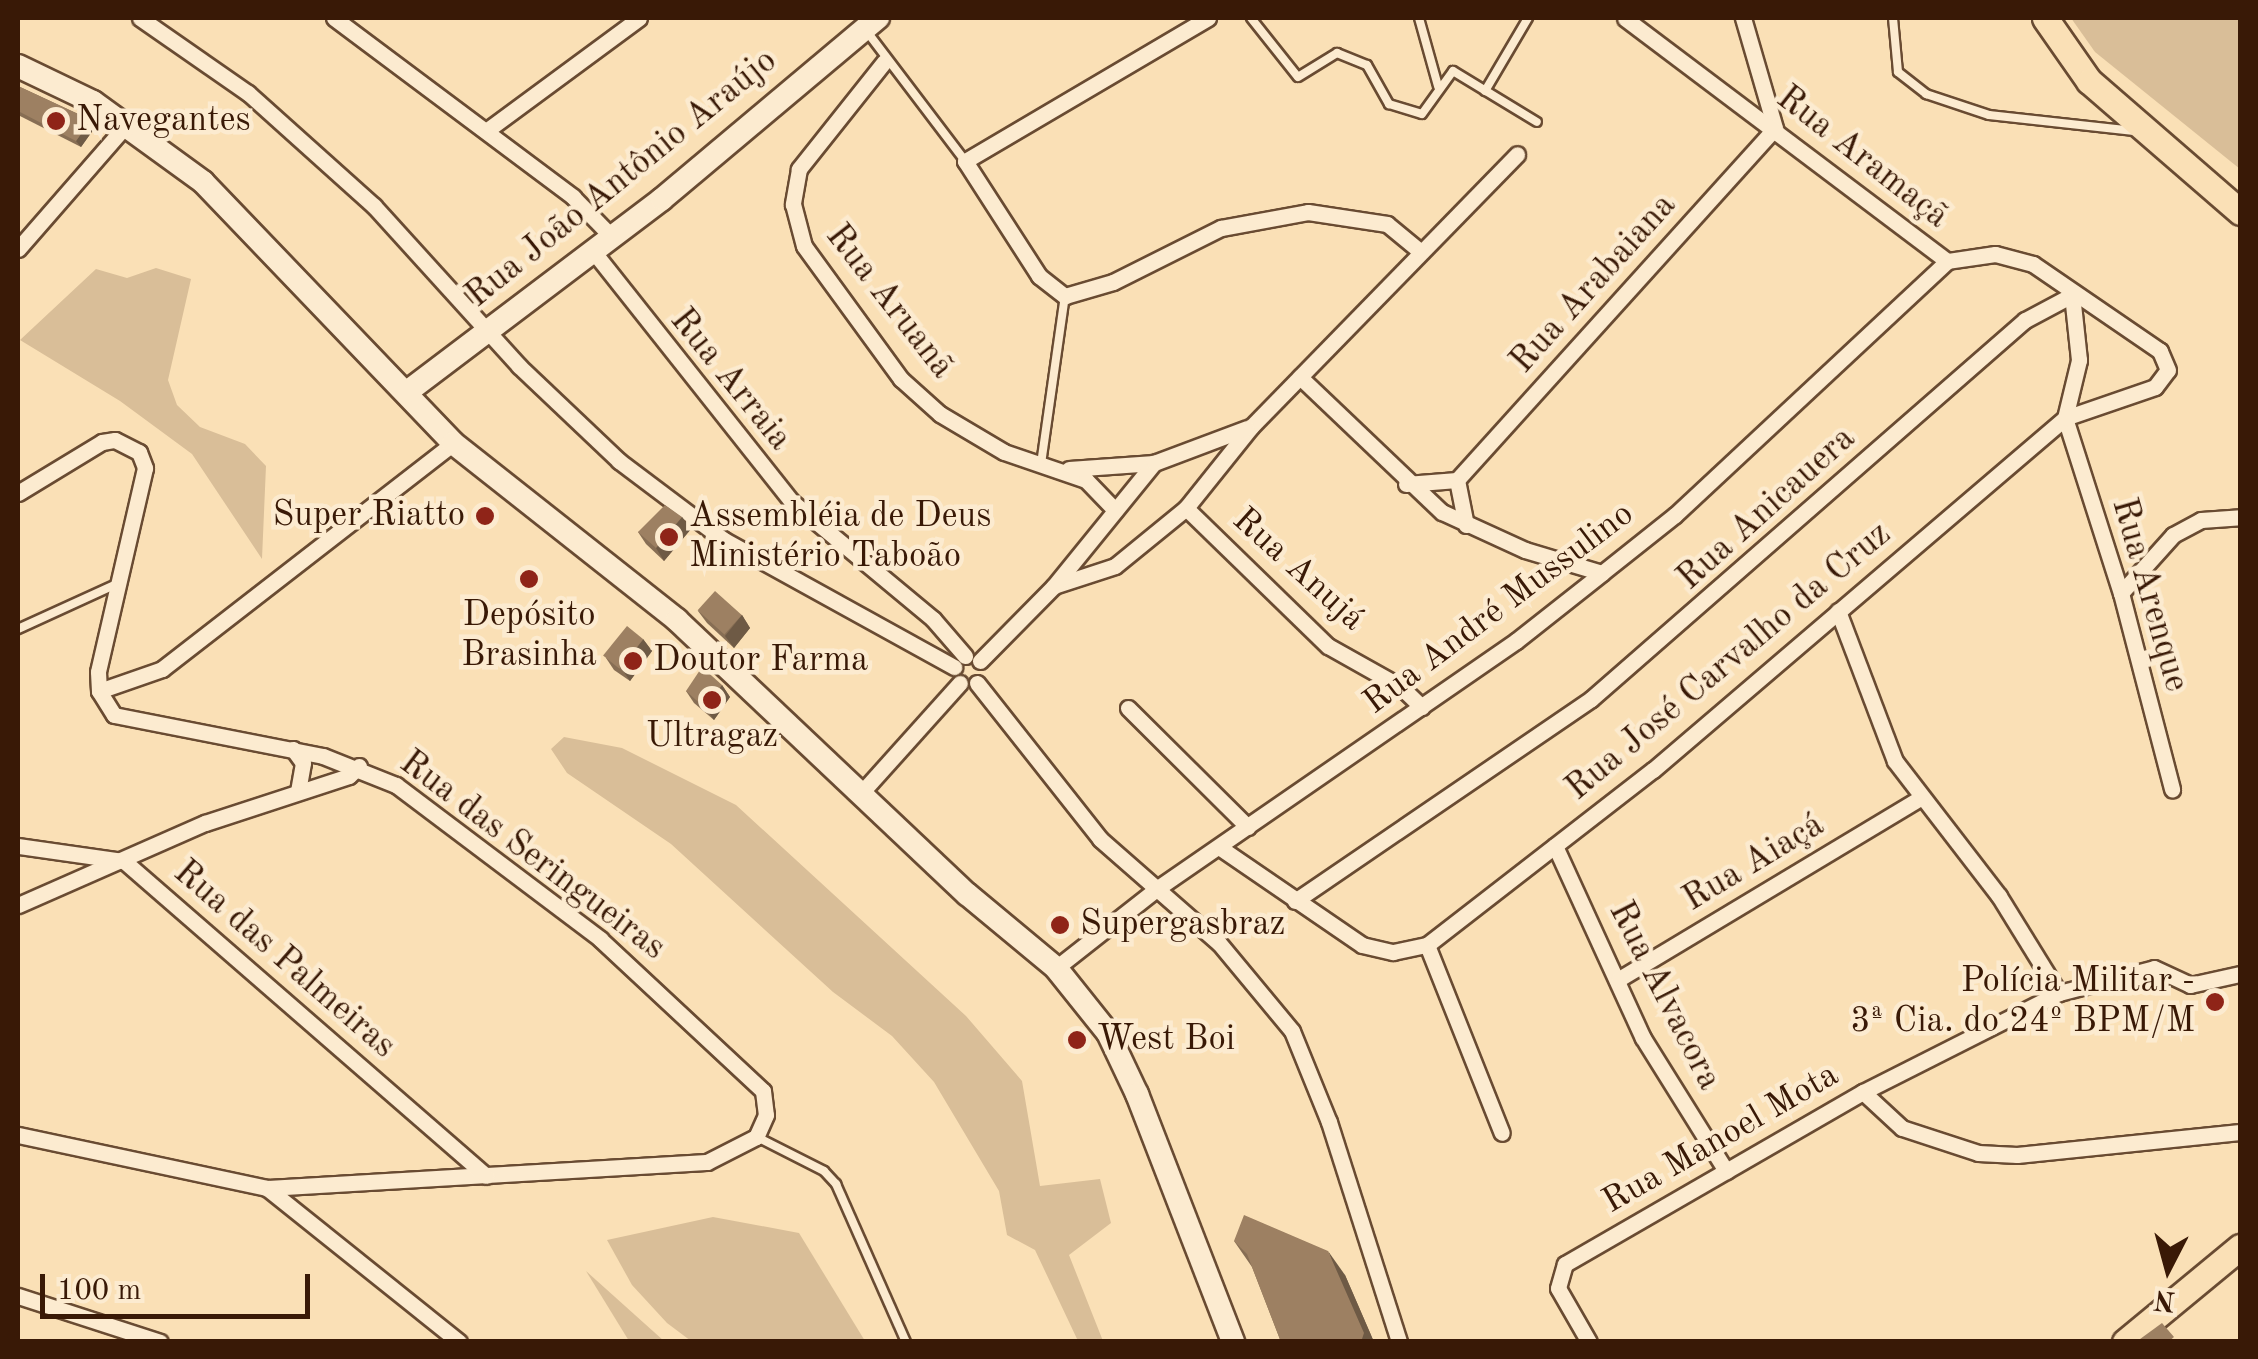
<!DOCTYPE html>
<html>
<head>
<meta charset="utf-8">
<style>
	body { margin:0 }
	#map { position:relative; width:2258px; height:1359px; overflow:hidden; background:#fae0b6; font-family:"Old Standard TT",serif }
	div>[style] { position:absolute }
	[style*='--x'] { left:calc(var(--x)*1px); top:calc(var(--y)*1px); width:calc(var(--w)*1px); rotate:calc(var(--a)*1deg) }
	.green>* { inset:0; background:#d9be98 }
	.roads { filter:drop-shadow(2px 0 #694b32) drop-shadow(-2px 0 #694b32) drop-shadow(0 2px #694b32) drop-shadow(0 -2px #694b32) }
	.lane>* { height:8px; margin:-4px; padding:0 4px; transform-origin:4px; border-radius:4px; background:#fcebd0 }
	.street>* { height:15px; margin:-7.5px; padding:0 7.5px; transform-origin:7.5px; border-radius:7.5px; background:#fcebd0 }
	.secondary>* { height:22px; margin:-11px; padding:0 11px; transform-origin:11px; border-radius:11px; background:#fcebd0 }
	.primary>* { height:25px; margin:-12.5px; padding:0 12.5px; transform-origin:12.5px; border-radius:12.5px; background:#fae0b6 }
	.wall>* { inset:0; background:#876e54 }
	.shaded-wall>* { inset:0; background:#6e5a45 }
	.building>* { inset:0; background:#9d8062; transform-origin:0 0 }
	.dots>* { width:28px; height:28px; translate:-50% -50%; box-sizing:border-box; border:5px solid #fcebd0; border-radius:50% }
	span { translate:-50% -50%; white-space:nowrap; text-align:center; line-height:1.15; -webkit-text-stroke:9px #fcebd0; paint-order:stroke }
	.poi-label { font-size:35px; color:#391906 }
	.left { translate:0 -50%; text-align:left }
	.right { translate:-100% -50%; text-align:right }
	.street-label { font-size:35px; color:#391906 }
	.frame { position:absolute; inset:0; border:20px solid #391906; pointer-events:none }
	.north { position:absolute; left:2118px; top:1219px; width:100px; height:100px; -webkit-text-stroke:8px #fcebd0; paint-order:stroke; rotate:186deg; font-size:28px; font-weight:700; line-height:40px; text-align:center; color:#391906 }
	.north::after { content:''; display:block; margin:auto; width:35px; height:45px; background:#391906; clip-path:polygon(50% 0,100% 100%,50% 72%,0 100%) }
	.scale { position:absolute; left:40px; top:1274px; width:270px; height:45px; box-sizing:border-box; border:5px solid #391906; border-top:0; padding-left:12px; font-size:30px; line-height:35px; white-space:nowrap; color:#391906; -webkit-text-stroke:8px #fcebd0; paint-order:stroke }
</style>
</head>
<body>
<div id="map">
	<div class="green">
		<i style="clip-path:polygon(2071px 18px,2240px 18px,2240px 169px,2095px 52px)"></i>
		<i style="clip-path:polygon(156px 268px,191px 279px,168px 380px,177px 405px,200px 427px,245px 444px,266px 466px,262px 559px,192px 454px,120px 401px,20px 340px,96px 269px,127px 278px)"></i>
		<i style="clip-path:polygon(564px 737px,622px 748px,736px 805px,966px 1016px,1022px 1081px,1040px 1186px,1100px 1179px,1111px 1223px,1069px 1255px,1103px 1341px,1078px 1341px,1035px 1250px,1007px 1235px,999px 1191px,934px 1082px,892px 1036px,833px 992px,671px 844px,567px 773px,551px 749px)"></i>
		<i style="clip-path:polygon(713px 1217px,799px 1233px,865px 1341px,691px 1341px,667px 1323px,632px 1285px,607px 1240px)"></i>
		<i style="clip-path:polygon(586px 1271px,664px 1341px,629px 1341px)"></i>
	</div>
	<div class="roads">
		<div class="lane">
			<i style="--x:1251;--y:18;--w:75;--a:51.5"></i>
			<i style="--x:1298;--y:77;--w:46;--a:-31.6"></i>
			<i style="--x:1337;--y:53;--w:32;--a:22"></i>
			<i style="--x:1367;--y:65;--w:45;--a:60.6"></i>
			<i style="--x:1389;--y:104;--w:34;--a:17"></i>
			<i style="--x:1422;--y:114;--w:53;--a:-54.2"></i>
			<i style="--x:1453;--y:71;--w:98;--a:31.3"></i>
			<i style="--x:1419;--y:18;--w:71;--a:74.4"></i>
			<i style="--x:1893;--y:18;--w:54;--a:84.7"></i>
			<i style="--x:1898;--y:72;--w:36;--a:38"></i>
			<i style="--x:1926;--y:94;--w:66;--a:18.4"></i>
			<i style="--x:1989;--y:115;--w:146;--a:6.3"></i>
			<i style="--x:868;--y:33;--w:161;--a:52.8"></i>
			<i style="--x:1485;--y:91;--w:85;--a:-59.5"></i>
			<i style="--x:1041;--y:464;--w:170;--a:-81.9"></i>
			<i style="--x:18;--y:629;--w:111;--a:-24.5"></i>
			<i style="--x:757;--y:1137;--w:75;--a:26.9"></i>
			<i style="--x:824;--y:1171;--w:18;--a:47"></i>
			<i style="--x:836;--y:1184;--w:173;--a:66.1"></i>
		</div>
		<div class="street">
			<i style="--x:140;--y:18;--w:131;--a:34.8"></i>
			<i style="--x:248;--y:93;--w:169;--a:41.9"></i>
			<i style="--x:374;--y:206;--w:216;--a:47.8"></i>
			<i style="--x:519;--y:366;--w:138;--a:43.5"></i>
			<i style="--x:619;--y:461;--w:131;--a:37"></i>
			<i style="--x:724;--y:540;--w:263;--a:28.9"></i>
			<i style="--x:334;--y:18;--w:299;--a:36.8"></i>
			<i style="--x:573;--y:197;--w:56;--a:45.7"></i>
			<i style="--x:1208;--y:18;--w:282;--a:149.5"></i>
			<i style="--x:965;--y:161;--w:137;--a:57.2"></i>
			<i style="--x:1039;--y:276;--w:33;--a:38"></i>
			<i style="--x:1065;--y:296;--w:50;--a:-16.3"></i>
			<i style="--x:1113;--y:282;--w:121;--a:-26.6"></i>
			<i style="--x:1221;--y:228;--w:88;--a:-10.4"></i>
			<i style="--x:1308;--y:212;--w:80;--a:8.6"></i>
			<i style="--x:1387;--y:224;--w:44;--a:39.5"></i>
			<i style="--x:884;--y:62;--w:137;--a:128.5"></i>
			<i style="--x:799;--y:169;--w:36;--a:100"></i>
			<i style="--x:793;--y:204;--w:43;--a:75.3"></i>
			<i style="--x:804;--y:246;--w:165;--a:53.9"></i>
			<i style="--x:901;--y:379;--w:52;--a:41.9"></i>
			<i style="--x:940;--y:414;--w:74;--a:30.7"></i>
			<i style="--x:1004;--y:452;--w:87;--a:18.9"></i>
			<i style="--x:1086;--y:480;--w:42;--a:46"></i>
			<i style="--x:486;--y:131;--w:190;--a:-36.4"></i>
			<i style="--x:18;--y:249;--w:167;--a:-48.9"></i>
			<i style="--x:593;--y:251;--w:319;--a:51.6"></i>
			<i style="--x:791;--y:501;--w:185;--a:39.7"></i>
			<i style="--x:933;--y:619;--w:49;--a:49.1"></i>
			<i style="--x:1300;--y:377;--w:196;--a:43.6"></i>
			<i style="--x:1442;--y:512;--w:91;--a:24.6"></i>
			<i style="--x:1525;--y:550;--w:80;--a:16.6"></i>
			<i style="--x:2065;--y:418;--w:184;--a:72.3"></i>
			<i style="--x:2121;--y:593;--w:203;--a:75.4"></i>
			<i style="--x:2065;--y:418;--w:60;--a:-76.4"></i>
			<i style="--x:2079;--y:360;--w:65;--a:-96.1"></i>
			<i style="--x:1069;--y:469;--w:85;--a:-4"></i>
			<i style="--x:1457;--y:480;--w:46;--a:78.7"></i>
			<i style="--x:1406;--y:484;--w:51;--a:-4.5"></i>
			<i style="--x:1457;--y:480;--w:474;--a:-47.9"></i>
			<i style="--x:1775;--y:128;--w:115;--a:-106.2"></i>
			<i style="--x:18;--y:493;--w:98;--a:-31.3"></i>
			<i style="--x:102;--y:442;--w:13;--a:-9"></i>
			<i style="--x:115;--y:440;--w:27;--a:27"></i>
			<i style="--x:139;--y:452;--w:17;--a:69"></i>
			<i style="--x:145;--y:468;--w:209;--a:103"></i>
			<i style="--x:98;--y:672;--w:19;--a:87"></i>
			<i style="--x:99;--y:691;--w:28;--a:58"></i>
			<i style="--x:114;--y:715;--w:213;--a:11.1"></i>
			<i style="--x:323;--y:756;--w:79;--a:21.7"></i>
			<i style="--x:396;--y:785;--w:256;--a:37"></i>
			<i style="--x:600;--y:939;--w:223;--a:43"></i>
			<i style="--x:763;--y:1091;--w:24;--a:83"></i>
			<i style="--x:766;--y:1115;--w:24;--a:114"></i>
			<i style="--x:756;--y:1137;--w:55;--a:153"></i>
			<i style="--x:707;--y:1162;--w:441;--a:176.6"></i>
			<i style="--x:1186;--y:508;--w:198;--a:44.2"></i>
			<i style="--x:1328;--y:646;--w:84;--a:29.3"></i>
			<i style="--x:1401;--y:687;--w:29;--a:44"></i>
			<i style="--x:1054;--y:586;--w:64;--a:-18.2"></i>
			<i style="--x:1115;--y:566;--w:92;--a:-39.2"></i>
			<i style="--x:1186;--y:508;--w:104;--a:-51.3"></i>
			<i style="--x:1251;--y:427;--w:381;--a:-45.7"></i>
			<i style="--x:2121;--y:593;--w:78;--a:-48.1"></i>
			<i style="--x:2173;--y:535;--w:32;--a:-28"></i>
			<i style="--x:2201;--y:520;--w:39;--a:-4"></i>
			<i style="--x:1838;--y:611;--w:160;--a:69.2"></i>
			<i style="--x:1895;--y:761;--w:170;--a:52.4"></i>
			<i style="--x:1999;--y:896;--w:114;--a:58.3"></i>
			<i style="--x:980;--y:661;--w:105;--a:-45.4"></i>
			<i style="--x:1054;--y:586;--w:159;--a:-50.9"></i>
			<i style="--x:1154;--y:463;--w:99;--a:-20.6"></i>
			<i style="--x:977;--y:683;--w:199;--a:51.7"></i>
			<i style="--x:1100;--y:839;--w:158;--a:41.2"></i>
			<i style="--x:1219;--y:943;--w:114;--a:50.3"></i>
			<i style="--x:1292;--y:1031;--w:98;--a:67.9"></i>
			<i style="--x:1329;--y:1122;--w:231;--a:72.3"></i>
			<i style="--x:99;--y:691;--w:67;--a:-19.2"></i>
			<i style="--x:162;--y:669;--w:368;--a:-37.8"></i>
			<i style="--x:1128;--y:708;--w:169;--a:44.8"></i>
			<i style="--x:293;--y:749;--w:17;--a:54"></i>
			<i style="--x:303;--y:763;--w:27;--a:100"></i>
			<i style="--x:863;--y:791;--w:145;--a:-48.1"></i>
			<i style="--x:18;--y:846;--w:107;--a:8.1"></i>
			<i style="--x:124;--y:861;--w:480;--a:41"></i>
			<i style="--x:1555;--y:846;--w:211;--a:65.4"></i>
			<i style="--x:1643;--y:1038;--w:157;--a:58"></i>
			<i style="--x:1219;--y:847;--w:173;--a:34.4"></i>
			<i style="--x:1362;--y:945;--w:32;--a:13"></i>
			<i style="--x:1393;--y:952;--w:35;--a:-12"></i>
			<i style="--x:1427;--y:945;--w:202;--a:68.3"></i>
			<i style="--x:1295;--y:901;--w:358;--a:-34.3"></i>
			<i style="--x:1591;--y:699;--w:576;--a:-41.13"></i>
			<i style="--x:2025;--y:320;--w:53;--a:-28"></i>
			<i style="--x:18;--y:905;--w:204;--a:-23.7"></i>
			<i style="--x:205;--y:823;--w:151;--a:-18.1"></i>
			<i style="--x:349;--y:776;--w:14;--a:-45"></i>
			<i style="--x:1427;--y:945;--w:286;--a:-37.8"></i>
			<i style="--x:1653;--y:770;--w:542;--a:-40.51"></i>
			<i style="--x:2065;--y:418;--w:95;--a:-19"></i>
			<i style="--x:2155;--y:387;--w:21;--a:-53"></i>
			<i style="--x:2168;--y:370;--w:21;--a:-113"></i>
			<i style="--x:2160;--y:351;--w:154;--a:-145.6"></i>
			<i style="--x:2033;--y:264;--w:39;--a:-165"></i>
			<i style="--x:1995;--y:254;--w:49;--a:171.7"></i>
			<i style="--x:1947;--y:261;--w:403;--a:-143"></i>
			<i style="--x:1056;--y:968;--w:126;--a:-38.2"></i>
			<i style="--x:1155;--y:890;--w:439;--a:-34.6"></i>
			<i style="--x:1516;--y:641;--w:110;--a:-38.3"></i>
			<i style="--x:1602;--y:573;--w:93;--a:-38.5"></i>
			<i style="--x:1675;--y:515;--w:372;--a:-43"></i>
			<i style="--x:1619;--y:979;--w:350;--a:-31"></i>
			<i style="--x:1863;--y:1092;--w:53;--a:42.7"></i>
			<i style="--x:1902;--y:1128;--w:80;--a:18.2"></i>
			<i style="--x:1978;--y:1153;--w:39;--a:3"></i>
			<i style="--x:2017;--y:1155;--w:224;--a:-5.9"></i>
			<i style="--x:18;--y:1135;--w:255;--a:12"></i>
			<i style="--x:267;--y:1188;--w:246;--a:38.7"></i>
			<i style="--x:18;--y:1296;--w:149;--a:17.9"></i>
			<i style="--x:1589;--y:1342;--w:62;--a:-119.9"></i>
			<i style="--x:1558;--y:1288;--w:25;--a:-74"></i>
			<i style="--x:1565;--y:1264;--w:344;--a:-30"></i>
			<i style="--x:1863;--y:1092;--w:220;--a:-26.8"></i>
			<i style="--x:2059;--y:993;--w:98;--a:-14.7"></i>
			<i style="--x:2154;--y:968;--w:40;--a:25"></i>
			<i style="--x:2190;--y:985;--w:51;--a:-12.4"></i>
		</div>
		<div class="secondary">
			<i style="--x:18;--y:66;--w:83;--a:25.6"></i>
			<i style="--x:93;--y:102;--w:136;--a:36"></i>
			<i style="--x:203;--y:182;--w:361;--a:46.2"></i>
			<i style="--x:453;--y:443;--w:285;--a:38.3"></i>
			<i style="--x:677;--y:620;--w:399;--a:43.4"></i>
			<i style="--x:967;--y:894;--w:116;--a:39.7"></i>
			<i style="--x:1056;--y:968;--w:83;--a:51.3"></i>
			<i style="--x:1108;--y:1033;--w:68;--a:64.6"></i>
			<i style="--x:1137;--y:1094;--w:266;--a:68.8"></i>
			<i style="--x:407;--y:392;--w:320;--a:-37.1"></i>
			<i style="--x:662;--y:199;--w:282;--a:-40"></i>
		</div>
		<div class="primary">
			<i style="--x:2045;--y:18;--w:77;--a:55.1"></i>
			<i style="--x:2089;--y:81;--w:200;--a:40.9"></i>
			<i style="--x:2125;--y:1342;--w:149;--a:-39.6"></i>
		</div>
	</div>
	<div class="wall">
		<i style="clip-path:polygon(18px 86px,91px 120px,96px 126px,81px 147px,18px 115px)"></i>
		<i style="clip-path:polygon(682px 517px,691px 529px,664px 561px,646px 544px,638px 532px)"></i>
		<i style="clip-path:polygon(698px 611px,742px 615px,750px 628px,734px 648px,707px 623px)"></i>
		<i style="clip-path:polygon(643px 639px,652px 651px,630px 681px,614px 670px,606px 658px)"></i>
		<i style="clip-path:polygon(722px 685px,730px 697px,714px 720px,694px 703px,686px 691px)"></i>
		<i style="clip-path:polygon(1234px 1241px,1345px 1275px,1374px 1342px,1281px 1342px,1252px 1267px)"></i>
	</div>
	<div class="shaded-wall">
		<i style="clip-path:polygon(91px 120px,96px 126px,81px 147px,76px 141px)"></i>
		<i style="clip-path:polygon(682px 517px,691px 529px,664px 561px,656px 548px)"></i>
		<i style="clip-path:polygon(742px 615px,750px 628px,734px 648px,725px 636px)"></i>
		<i style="clip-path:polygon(643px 639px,652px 651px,630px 681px,622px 669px)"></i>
		<i style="clip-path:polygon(722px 685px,730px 697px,714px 720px,705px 708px)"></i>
		<i style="clip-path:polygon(1328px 1251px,1345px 1275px,1374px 1342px,1361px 1342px)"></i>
	</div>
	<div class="building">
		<i style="clip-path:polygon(18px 86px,91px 120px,76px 141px,18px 111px)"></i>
		<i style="clip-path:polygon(665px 505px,682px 517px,656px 548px,638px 532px)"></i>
		<i style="left:715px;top:591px;width:36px;height:26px;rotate:42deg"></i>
		<i style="left:627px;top:626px;width:21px;height:38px;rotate:39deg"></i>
		<i style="clip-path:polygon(702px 667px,722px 685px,705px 708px,686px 691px)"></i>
		<i style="clip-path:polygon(1244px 1215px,1328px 1251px,1364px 1333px,1361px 1342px,1281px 1342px,1247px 1254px,1234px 1241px)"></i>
		<i style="clip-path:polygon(2162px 1323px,2174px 1337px,2168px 1342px,2136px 1342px)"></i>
	</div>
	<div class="dots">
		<i style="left:56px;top:121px;background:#8f2418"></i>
		<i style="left:485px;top:516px;background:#8f2418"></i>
		<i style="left:669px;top:537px;background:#8f2418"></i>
		<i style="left:529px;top:579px;background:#8f2418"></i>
		<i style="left:633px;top:661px;background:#8f2418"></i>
		<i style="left:712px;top:700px;background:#8f2418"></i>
		<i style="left:1060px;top:925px;background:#8f2418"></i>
		<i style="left:2215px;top:1002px;background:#8f2418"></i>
		<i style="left:1077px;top:1040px;background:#8f2418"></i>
	</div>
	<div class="poi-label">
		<span class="left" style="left:76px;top:121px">Navegantes</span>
		<span class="right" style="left:465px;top:516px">Super Riatto</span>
		<span class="left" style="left:689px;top:537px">Assembléia de Deus<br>Ministério Taboão</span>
		<span style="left:529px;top:636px">Depósito<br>Brasinha</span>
		<span class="left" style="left:653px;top:661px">Doutor Farma</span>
		<span style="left:712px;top:737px">Ultragaz</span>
		<span class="left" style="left:1080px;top:925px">Supergasbraz</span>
		<span class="right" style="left:2195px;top:1002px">Polícia Militar -<br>3ª Cia. do 24º BPM/M</span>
		<span class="left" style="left:1097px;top:1040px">West Boi</span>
	</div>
	<div class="street-label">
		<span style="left:1862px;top:158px;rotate:38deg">Rua Aramaçã</span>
		<span style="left:622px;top:179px;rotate:-39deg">Rua João Antônio Araújo</span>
		<span style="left:1594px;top:284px;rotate:-48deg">Rua Arabaiana</span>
		<span style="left:889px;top:302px;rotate:52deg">Rua Aruanã</span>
		<span style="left:730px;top:380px;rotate:51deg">Rua Arraia</span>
		<span style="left:1767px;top:509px;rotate:-42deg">Rua Anicauera</span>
		<span style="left:1298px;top:570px;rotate:42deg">Rua Anujá</span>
		<span style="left:2149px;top:595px;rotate:74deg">Rua Arenque</span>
		<span style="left:1499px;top:609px;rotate:-37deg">Rua André Mussulino</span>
		<span style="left:1729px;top:662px;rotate:-40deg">Rua José Carvalho da Cruz</span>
		<span style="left:532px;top:856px;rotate:37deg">Rua das Seringueiras</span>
		<span style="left:1754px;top:863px;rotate:-31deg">Rua Aiaçá</span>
		<span style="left:284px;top:960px;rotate:41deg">Rua das Palmeiras</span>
		<span style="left:1664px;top:996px;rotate:63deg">Rua Alvacora</span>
		<span style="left:1721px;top:1139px;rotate:-30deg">Rua Manoel Mota</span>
	</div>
	<div class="frame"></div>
	<div class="north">N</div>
	<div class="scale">100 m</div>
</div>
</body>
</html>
